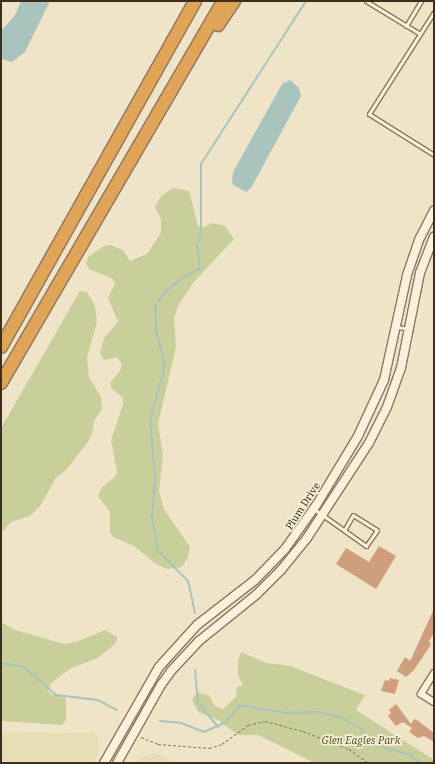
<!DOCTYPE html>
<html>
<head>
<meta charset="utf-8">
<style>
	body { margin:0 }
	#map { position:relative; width:435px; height:764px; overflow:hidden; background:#f0e4c8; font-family:"Noto Serif",serif }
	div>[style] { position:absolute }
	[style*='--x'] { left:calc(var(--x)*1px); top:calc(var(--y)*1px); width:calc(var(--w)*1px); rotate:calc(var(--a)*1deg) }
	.farmland>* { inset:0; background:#e6deb5 }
	.green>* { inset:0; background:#c9cf9b }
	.water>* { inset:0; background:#a9c4bc }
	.stream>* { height:2px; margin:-1px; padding:0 1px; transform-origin:1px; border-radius:1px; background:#a9c4bc }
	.building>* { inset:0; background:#cf9f7d }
	.path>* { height:1px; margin-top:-0.5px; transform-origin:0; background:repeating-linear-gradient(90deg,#8d765c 0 3px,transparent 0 5px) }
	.roads { filter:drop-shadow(1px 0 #8d765c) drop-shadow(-1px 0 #8d765c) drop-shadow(0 1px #8d765c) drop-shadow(0 -1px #8d765c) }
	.service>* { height:3px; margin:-1.5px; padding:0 1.5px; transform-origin:1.5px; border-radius:1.5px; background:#faf1dc }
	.minor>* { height:6px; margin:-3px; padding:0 3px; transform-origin:3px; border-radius:3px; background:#faf1dc }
	.tertiary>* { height:8px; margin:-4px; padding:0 4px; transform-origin:4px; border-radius:4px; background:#faf1dc }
	.motorway>* { height:12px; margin:-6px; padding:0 6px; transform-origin:6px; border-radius:6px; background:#e0a458 }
	span { translate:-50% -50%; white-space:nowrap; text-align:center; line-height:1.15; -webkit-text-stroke:3.5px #f7eed8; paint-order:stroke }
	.street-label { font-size:10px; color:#3d2e20 }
	.park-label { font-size:10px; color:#4d5a26; font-style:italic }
	.frame { position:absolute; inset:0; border:2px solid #3d2e20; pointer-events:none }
</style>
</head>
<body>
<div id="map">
	<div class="farmland">
		<i style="clip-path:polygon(1px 732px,93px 733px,98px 737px,99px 751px,94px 763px,1px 763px)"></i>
		<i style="clip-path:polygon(153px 753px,166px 757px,172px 763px,135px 763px,140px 758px)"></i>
	</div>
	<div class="green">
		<i style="clip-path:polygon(173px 188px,189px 191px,198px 226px,202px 228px,213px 223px,225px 226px,234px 239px,193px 283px,178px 306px,174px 318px,176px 347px,158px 424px,163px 455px,159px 492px,164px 509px,190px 547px,188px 557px,182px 567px,167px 569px,156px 564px,134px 546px,113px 537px,110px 532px,110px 512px,98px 496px,102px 487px,116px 476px,117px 472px,111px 440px,123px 404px,123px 398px,112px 389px,110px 383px,119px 372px,122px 365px,117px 357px,104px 360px,100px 353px,104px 338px,118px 322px,108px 298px,115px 283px,113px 279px,89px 269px,86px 264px,88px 257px,104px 246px,111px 245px,123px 250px,130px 261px,147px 254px,161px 233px,161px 219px,155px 207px,161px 196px)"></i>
		<i style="clip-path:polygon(80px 291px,87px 292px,95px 306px,97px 322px,87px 357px,89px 377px,101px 397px,102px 409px,94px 421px,92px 434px,88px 442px,67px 469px,56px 478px,40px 506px,30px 516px,11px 522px,1px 533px,1px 428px)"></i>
		<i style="clip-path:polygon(1px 622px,15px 630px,64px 644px,76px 642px,105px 630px,117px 637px,116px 643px,98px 658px,71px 668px,50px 684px,48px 691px,51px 694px,66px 698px,66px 720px,62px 725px,1px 721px)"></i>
		<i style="clip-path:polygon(241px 652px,266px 663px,290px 666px,365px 695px,356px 710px,434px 760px,434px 763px,315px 763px,258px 735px,238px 735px,218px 720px,198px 712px,192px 700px,197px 692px,210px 696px,214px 705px,223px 709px,236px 697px,237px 687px,243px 685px,238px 675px,238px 662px)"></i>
	</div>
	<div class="water">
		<i style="clip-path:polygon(21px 1px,50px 1px,25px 52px,12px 62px,1px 59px,1px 31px,15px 15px)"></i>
		<i style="clip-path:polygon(290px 80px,299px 88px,301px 96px,251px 188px,246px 192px,232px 184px,233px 172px,282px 84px)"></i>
	</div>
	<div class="stream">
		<i style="--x:195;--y:613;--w:33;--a:-102"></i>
		<i style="--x:188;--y:581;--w:42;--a:-135"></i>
		<i style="--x:158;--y:551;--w:36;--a:-100"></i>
		<i style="--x:152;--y:516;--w:38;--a:-85"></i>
		<i style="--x:155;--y:478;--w:58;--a:-94.9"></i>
		<i style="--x:150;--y:420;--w:56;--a:-74.5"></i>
		<i style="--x:165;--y:366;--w:36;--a:-104"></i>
		<i style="--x:156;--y:331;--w:25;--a:-92"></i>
		<i style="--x:155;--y:306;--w:19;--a:-54"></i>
		<i style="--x:166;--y:291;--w:23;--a:-38"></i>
		<i style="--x:184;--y:277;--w:18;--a:-29"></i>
		<i style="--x:200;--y:268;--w:23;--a:-97"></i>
		<i style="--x:197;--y:245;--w:13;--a:-72"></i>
		<i style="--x:201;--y:233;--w:69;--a:-90"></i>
		<i style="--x:201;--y:164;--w:194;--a:-57.2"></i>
		<i style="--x:1;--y:663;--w:23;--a:10"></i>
		<i style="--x:24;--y:667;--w:43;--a:41.2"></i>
		<i style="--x:56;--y:695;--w:42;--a:6.8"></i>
		<i style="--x:98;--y:700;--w:21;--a:28"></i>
		<i style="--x:195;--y:670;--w:33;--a:85"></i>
		<i style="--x:198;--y:703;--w:31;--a:50"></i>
		<i style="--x:160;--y:721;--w:21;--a:5"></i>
		<i style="--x:181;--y:723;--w:25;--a:21"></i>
		<i style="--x:204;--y:732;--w:24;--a:-24"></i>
		<i style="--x:226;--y:722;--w:22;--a:-51"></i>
		<i style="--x:240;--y:705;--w:47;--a:9.9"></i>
		<i style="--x:286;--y:713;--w:31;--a:-2"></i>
		<i style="--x:317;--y:712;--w:26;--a:13"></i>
		<i style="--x:342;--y:718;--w:22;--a:30"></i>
		<i style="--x:361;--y:729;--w:16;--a:60"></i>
		<i style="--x:369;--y:743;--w:43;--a:16.3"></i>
		<i style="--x:410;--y:755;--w:13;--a:39"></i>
	</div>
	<div class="building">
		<i style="clip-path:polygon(379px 546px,396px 556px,376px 589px,336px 564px,346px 548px,369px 562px)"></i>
		<i style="clip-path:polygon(434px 609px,434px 633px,429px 641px,431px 645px,413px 671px,406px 677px,397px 671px,405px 657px,410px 661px)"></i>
		<i style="clip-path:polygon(390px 678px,399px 680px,395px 694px,381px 691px,385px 680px,389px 681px)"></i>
		<i style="clip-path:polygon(396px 704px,411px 724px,414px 719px,417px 720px,434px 733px,434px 742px,424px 736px,418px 738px,409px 732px,412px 728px,403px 722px,396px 726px,388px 716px,391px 713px,389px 710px)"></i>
	</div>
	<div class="path">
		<i style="--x:141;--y:737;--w:18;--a:22"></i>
		<i style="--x:158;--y:744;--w:51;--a:4.5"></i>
		<i style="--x:209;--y:748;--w:14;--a:-17"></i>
		<i style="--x:222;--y:744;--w:32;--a:-36"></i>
		<i style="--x:248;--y:725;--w:17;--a:-13"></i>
		<i style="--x:265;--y:721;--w:39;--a:15"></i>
		<i style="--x:303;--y:731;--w:49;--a:21.4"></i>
		<i style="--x:349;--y:749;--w:24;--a:36"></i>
	</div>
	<div class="roads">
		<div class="service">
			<i style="--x:366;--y:1;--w:63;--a:31.4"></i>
			<i style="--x:434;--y:12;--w:121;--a:122.5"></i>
			<i style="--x:369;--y:114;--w:77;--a:32.2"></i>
			<i style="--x:406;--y:26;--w:29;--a:-59"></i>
			<i style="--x:397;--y:327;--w:12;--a:9"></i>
			<i style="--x:314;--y:509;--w:64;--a:35.4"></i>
			<i style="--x:366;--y:546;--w:19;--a:-55"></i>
			<i style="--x:377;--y:530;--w:28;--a:-148"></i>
			<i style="--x:353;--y:515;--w:16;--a:120"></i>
		</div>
		<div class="minor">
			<i style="--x:434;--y:673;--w:25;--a:122"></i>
			<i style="--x:421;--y:694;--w:15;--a:32"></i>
		</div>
		<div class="tertiary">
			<i style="--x:104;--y:763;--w:111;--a:-60.2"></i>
			<i style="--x:159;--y:667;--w:57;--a:-47.9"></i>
			<i style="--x:197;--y:625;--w:73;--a:-37.8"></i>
			<i style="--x:255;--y:580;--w:43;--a:-45.9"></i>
			<i style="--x:285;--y:549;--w:55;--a:-54.6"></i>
			<i style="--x:317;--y:504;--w:79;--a:-58.9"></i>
			<i style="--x:358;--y:436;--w:62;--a:-65.1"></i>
			<i style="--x:384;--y:380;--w:107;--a:-77.6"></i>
			<i style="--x:407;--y:275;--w:39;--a:-71"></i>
			<i style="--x:420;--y:238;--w:31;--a:-63"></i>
			<i style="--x:117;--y:763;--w:90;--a:-60.6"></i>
			<i style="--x:161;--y:685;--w:17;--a:-54"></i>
			<i style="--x:171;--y:671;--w:41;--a:-47"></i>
			<i style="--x:199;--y:641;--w:75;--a:-39"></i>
			<i style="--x:257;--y:594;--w:34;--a:-45"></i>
			<i style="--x:281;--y:570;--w:41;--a:-50.9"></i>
			<i style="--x:307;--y:538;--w:113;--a:-56.9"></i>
			<i style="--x:369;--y:443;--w:40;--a:-63.4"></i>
			<i style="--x:387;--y:407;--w:41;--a:-70.3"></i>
			<i style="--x:401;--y:368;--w:97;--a:-78.7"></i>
			<i style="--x:420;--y:273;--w:39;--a:-69"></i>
		</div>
		<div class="motorway">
			<i style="--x:218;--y:25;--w:29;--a:-56"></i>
			<i style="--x:1;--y:347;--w:397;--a:-60.7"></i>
			<i style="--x:1;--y:383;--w:442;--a:-59.8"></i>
		</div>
	</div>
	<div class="street-label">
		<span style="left:303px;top:506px;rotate:-57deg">Plum Drive</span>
	</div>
	<div class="park-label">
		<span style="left:361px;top:741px">Glen Eagles Park</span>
	</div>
	<div class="frame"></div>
</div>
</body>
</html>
